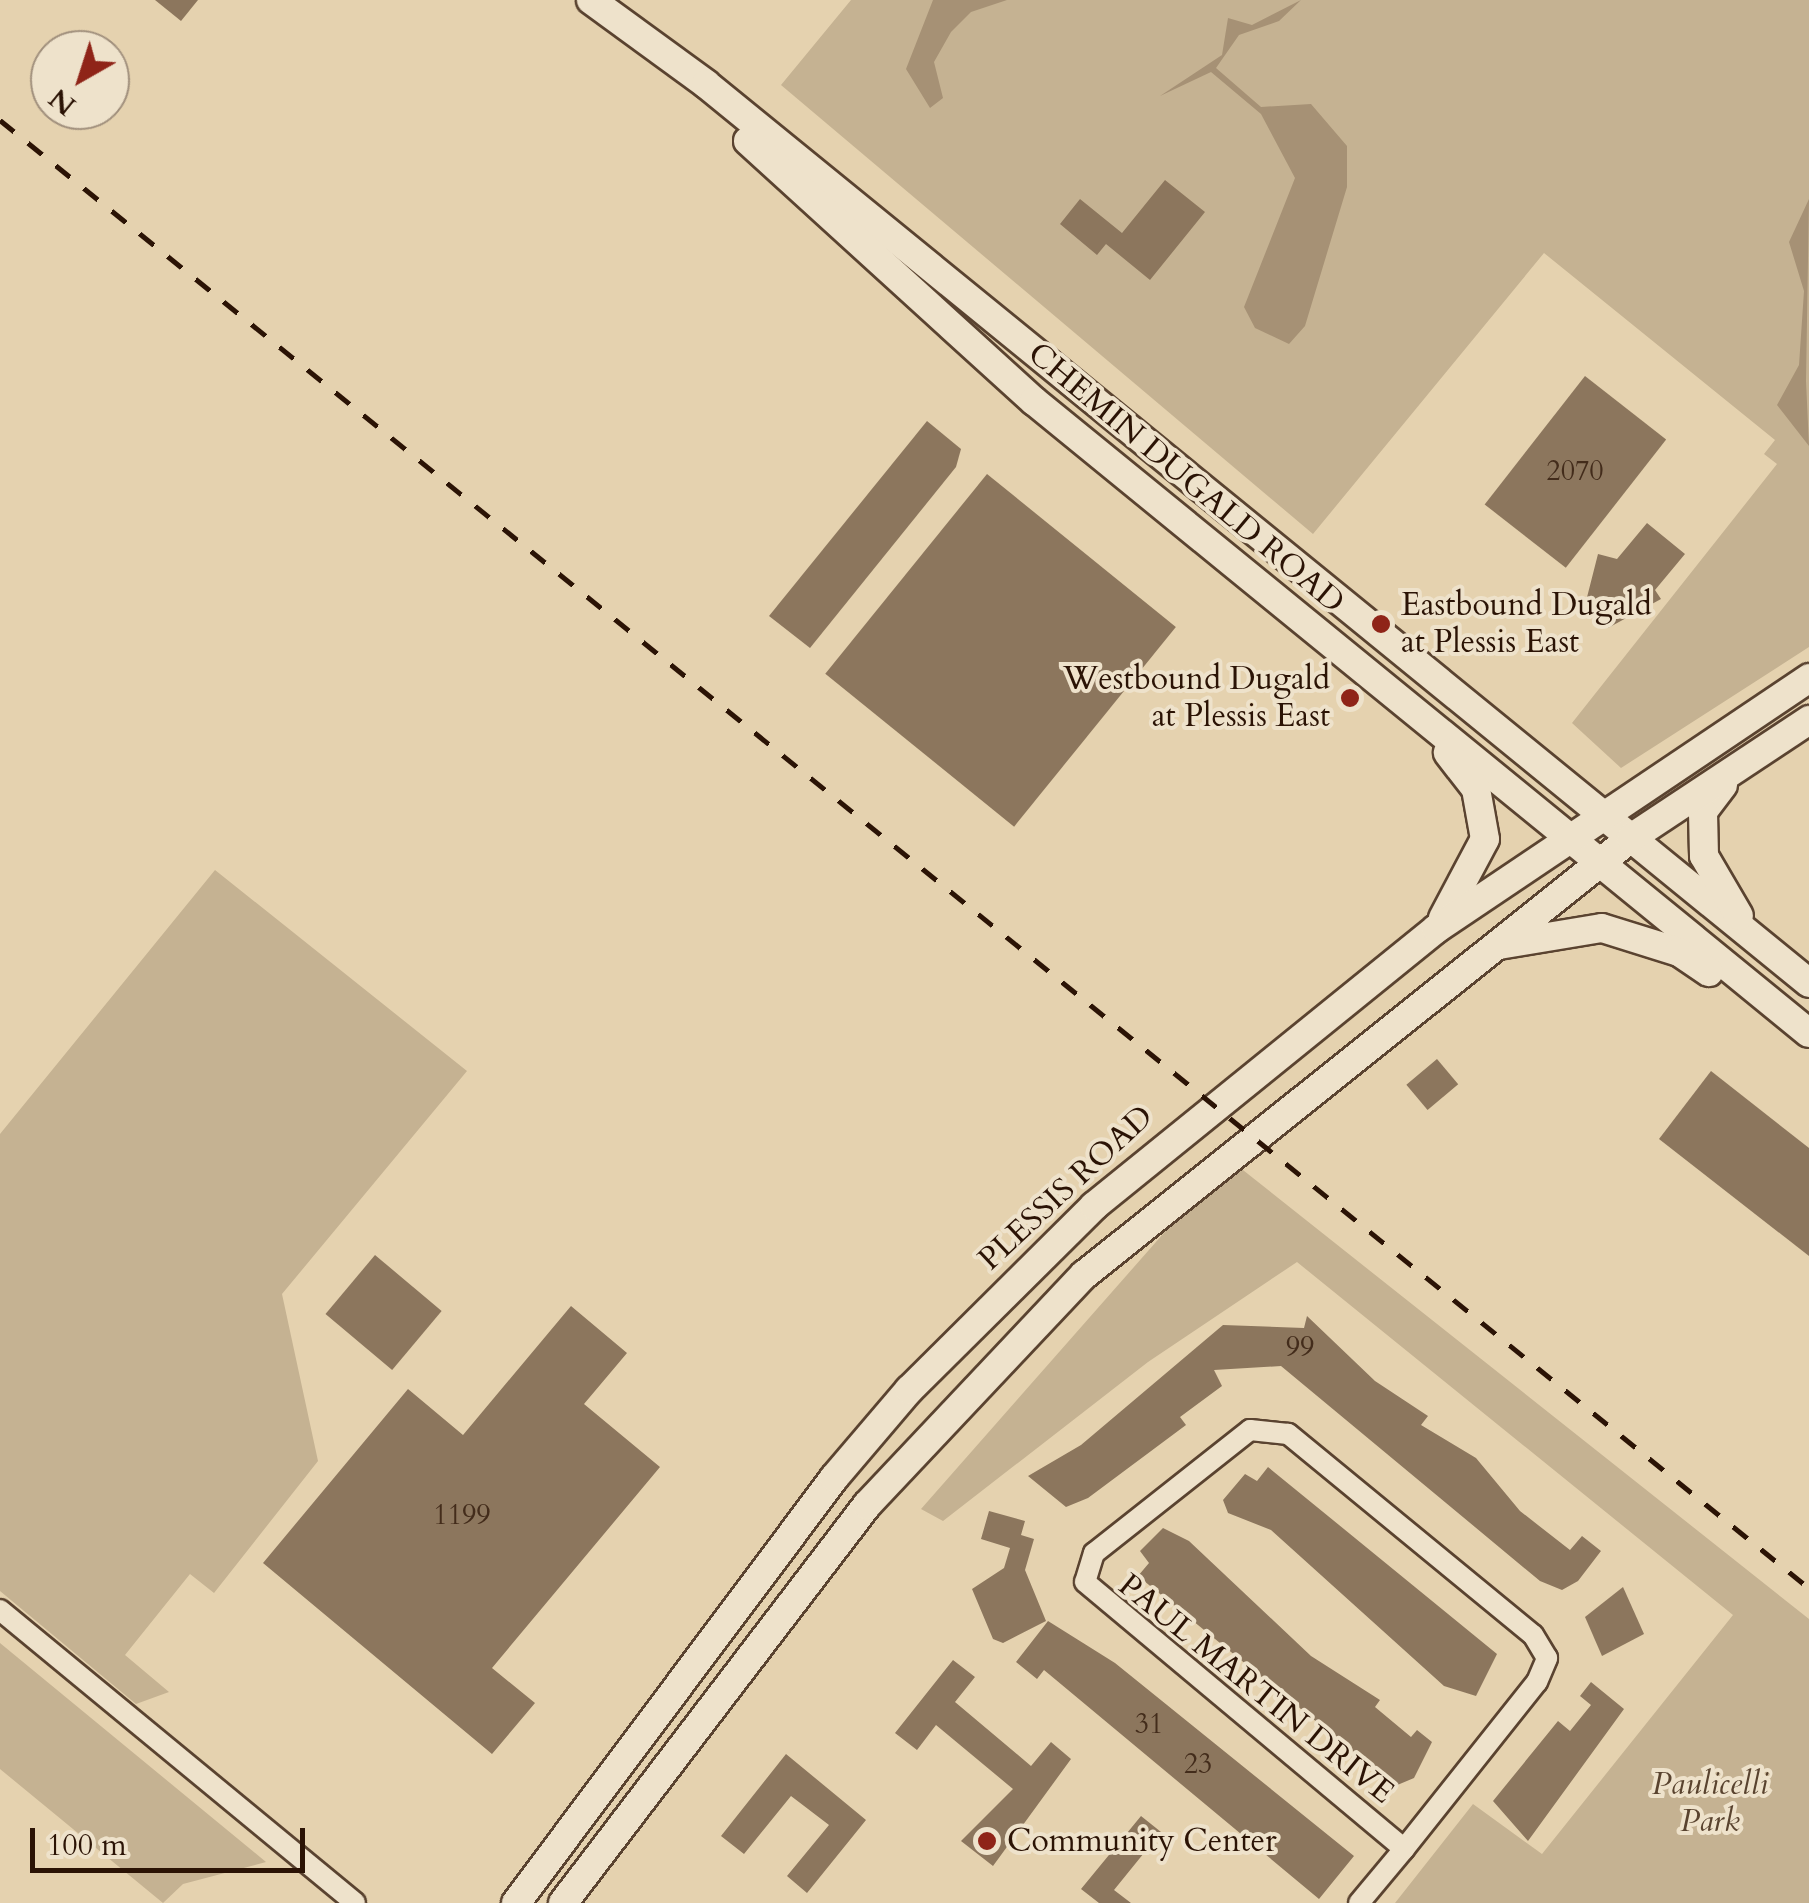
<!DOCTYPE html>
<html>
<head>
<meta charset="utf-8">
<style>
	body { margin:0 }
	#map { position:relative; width:1809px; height:1903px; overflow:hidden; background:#e5d2af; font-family:Cardo,serif }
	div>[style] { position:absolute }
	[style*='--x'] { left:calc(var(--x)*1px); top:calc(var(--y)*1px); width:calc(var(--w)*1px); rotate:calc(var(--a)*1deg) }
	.green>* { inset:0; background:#c5b292 }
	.water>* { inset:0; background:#a69175 }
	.building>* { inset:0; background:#8c765d; transform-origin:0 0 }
	.roads { filter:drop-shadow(2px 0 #5a4330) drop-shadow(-2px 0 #5a4330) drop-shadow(0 2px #5a4330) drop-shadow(0 -2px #5a4330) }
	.minor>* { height:20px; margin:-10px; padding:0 10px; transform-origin:10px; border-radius:10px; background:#eee2cb }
	.secondary>* { height:28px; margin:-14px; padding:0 14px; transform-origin:14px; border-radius:14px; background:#eee2cb }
	.rail>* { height:5px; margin-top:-2.5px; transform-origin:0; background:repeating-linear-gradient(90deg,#2b1305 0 18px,transparent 0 36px) }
	.dots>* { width:28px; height:28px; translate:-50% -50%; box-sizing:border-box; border:5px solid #eee2cb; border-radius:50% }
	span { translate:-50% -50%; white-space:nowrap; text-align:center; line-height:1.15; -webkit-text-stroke:8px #eee2cb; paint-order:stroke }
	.number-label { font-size:28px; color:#432c1b }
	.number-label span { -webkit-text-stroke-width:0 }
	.street-label { font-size:32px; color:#2b1305 }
	.poi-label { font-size:32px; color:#2b1305 }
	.left { translate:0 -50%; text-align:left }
	.right { translate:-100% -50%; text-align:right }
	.park-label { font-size:32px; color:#59432f; font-style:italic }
	.north { position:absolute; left:30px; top:30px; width:100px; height:100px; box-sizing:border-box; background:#eee2cb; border:2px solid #a08f7c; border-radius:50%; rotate:219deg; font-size:28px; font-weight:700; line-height:40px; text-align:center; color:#2b1305 }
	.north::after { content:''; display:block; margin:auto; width:35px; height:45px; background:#8f2418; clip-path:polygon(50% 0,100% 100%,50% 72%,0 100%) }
	.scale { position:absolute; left:30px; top:1828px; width:275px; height:45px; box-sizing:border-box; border:5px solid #2b1305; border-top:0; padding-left:12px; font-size:30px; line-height:35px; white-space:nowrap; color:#2b1305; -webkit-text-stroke:8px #eee2cb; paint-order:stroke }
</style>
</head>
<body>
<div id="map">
	<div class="green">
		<i style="clip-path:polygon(851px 0,1809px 0,1809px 647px,1621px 768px,1572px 723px,1777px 464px,1764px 454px,1775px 440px,1544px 253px,1313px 534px,781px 85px)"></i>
		<i style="clip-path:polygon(215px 870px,467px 1071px,282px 1294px,318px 1461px,214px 1593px,190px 1574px,125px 1655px,169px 1692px,136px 1704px,0 1591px,0 1134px)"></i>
		<i style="clip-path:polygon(1229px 1159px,1809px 1619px,1809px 1903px,1395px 1903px,1473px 1804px,1542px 1854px,1733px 1615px,1297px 1262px,1148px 1362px,943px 1521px,921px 1509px)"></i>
		<i style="clip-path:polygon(0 1643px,266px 1862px,183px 1884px,163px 1903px,0 1769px)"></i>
	</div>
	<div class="water">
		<i style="clip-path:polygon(933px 0,1007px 0,971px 12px,951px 32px,934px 62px,943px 98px,930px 108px,906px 69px)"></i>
		<i style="clip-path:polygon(1301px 0,1279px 21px,1239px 35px,1216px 68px,1261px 107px,1311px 104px,1347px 146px,1347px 187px,1305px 326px,1289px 344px,1255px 328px,1244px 307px,1295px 178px,1261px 114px,1211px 72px,1160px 96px,1222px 55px,1228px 18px,1252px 25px)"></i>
		<i style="clip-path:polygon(1809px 199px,1806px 381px,1809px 446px,1777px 405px,1799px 365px,1804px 291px,1789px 242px)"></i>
	</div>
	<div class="building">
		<i style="clip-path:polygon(155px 0,198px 0,181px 21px)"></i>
		<i style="clip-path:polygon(1165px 180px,1205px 212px,1150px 280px,1106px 244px,1097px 255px,1060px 224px,1080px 199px,1122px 233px)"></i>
		<i style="left:1585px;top:376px;width:103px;height:163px;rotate:38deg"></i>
		<i style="clip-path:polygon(927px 421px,961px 449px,956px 467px,810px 648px,769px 616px)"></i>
		<i style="left:987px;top:474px;width:243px;height:257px;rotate:39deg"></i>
		<i style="clip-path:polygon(1647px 523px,1685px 554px,1655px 590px,1661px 599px,1608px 628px,1584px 609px,1598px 554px,1617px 559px)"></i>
		<i style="left:1437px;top:1059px;width:33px;height:40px;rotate:50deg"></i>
		<i style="clip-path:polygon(1711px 1071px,1809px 1148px,1809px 1256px,1659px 1139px)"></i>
		<i style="left:375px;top:1255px;width:87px;height:77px;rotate:40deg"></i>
		<i style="clip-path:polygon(571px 1306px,627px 1353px,584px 1404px,660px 1467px,492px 1668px,535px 1703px,492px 1754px,263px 1563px,408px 1389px,463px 1435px)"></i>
		<i style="clip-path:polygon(1307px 1316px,1375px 1381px,1428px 1416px,1421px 1425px,1476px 1458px,1520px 1511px,1570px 1550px,1582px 1536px,1601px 1551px,1578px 1581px,1562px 1590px,1540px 1581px,1281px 1366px,1214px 1370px,1222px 1386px,1180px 1417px,1186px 1425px,1088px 1498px,1066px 1507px,1028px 1476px,1081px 1445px,1223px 1325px,1304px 1328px)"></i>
		<i style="clip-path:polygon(1268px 1467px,1497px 1654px,1476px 1696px,1444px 1686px,1271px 1530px,1228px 1513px,1223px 1500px,1245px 1474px,1257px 1481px)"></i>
		<i style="clip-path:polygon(989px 1511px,1025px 1521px,1021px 1535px,1034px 1539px,1025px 1570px,1046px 1621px,1003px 1643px,993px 1639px,972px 1589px,1004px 1568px,1010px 1548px,981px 1539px)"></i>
		<i style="clip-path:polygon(1163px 1528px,1189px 1541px,1311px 1656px,1380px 1700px,1375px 1707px,1411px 1737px,1417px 1730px,1432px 1742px,1414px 1778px,1395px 1786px,1138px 1576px,1149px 1563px,1140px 1551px)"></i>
		<i style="clip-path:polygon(1623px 1587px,1644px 1634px,1602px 1656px,1585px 1617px)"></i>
		<i style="clip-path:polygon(1048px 1621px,1115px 1663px,1354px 1856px,1319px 1899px,1044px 1670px,1037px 1679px,1016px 1662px)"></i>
		<i style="clip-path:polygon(953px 1660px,975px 1677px,955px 1702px,1031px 1766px,1051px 1742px,1071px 1759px,993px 1866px,961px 1841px,1013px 1789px,936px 1725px,917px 1750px,895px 1733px)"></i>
		<i style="clip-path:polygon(1591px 1682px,1624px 1709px,1528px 1841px,1493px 1801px,1558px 1721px,1570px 1731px,1591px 1705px,1580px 1696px)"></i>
		<i style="clip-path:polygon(786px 1754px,866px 1820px,807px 1893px,787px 1876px,829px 1825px,791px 1796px,744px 1854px,721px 1836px)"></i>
		<i style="clip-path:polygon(1141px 1816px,1161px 1832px,1114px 1890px,1131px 1903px,1099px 1903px,1081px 1889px)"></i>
	</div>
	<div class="roads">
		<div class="minor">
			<i style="--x:0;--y:1610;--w:460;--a:39.5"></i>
			<i style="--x:1359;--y:1903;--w:70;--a:-50.2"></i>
			<i style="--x:1404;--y:1849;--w:213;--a:-51.5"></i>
			<i style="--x:1537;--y:1682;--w:26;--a:-67"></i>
			<i style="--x:1547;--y:1658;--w:27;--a:-121"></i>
			<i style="--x:1533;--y:1635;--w:317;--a:-140.6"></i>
			<i style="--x:1288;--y:1434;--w:38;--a:-174"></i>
			<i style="--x:1250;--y:1430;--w:199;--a:141.7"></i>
			<i style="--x:1094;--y:1553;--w:30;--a:107"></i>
			<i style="--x:1085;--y:1582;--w:416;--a:39.9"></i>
		</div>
		<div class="secondary">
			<i style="--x:591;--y:0;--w:142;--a:36.1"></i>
			<i style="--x:706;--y:84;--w:1423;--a:39.18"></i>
			<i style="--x:748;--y:141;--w:387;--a:42.3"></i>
			<i style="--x:1034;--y:401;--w:1000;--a:39.2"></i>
			<i style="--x:1723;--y:785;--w:34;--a:127"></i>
			<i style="--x:1703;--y:812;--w:44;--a:88.7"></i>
			<i style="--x:1704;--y:856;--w:69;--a:59.7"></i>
			<i style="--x:1443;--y:918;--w:89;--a:-62"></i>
			<i style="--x:1485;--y:839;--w:51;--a:-100.2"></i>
			<i style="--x:1476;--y:789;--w:46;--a:-127.9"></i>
			<i style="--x:1499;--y:945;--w:104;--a:-9.4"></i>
			<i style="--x:1602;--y:928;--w:81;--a:17.3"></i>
			<i style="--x:1679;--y:952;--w:36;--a:34"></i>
			<i style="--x:516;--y:1903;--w:531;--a:-53.19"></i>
			<i style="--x:834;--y:1478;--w:116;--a:-49.6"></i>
			<i style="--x:909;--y:1390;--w:261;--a:-44.8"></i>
			<i style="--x:1094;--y:1206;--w:440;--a:-39"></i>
			<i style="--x:1436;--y:929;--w:450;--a:-33.9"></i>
			<i style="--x:563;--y:1903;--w:501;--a:-52.63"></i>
			<i style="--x:867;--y:1505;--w:316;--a:-46.7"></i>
			<i style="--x:1084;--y:1275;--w:700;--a:-38.62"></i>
			<i style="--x:1631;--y:838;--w:214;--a:-33.5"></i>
		</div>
	</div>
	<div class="rail">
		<i style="--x:0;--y:120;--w:2330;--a:39.06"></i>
	</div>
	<div class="dots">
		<i style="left:1381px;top:624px;background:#8f2418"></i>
		<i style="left:1350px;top:698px;background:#8f2418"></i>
		<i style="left:987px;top:1841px;background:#8f2418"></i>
	</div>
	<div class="number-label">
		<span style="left:1575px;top:471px">2070</span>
		<span style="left:1300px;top:1347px">99</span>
		<span style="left:462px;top:1515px">1199</span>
		<span style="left:1149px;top:1724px">31</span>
		<span style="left:1198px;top:1764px">23</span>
	</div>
	<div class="street-label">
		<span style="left:1186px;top:478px;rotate:40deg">CHEMIN DUGALD ROAD</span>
		<span style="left:1066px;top:1188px;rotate:-43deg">PLESSIS ROAD</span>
		<span style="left:1256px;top:1689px;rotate:39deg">PAUL MARTIN DRIVE</span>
	</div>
	<div class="poi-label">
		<span class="left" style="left:1401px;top:624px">Eastbound Dugald<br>at Plessis East</span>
		<span class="right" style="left:1330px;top:698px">Westbound Dugald<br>at Plessis East</span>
		<span class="left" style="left:1007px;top:1841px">Community Center</span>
	</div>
	<div class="park-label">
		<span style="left:1710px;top:1803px">Paulicelli<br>Park</span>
	</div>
	<div class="north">N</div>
	<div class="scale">100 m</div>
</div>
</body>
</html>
